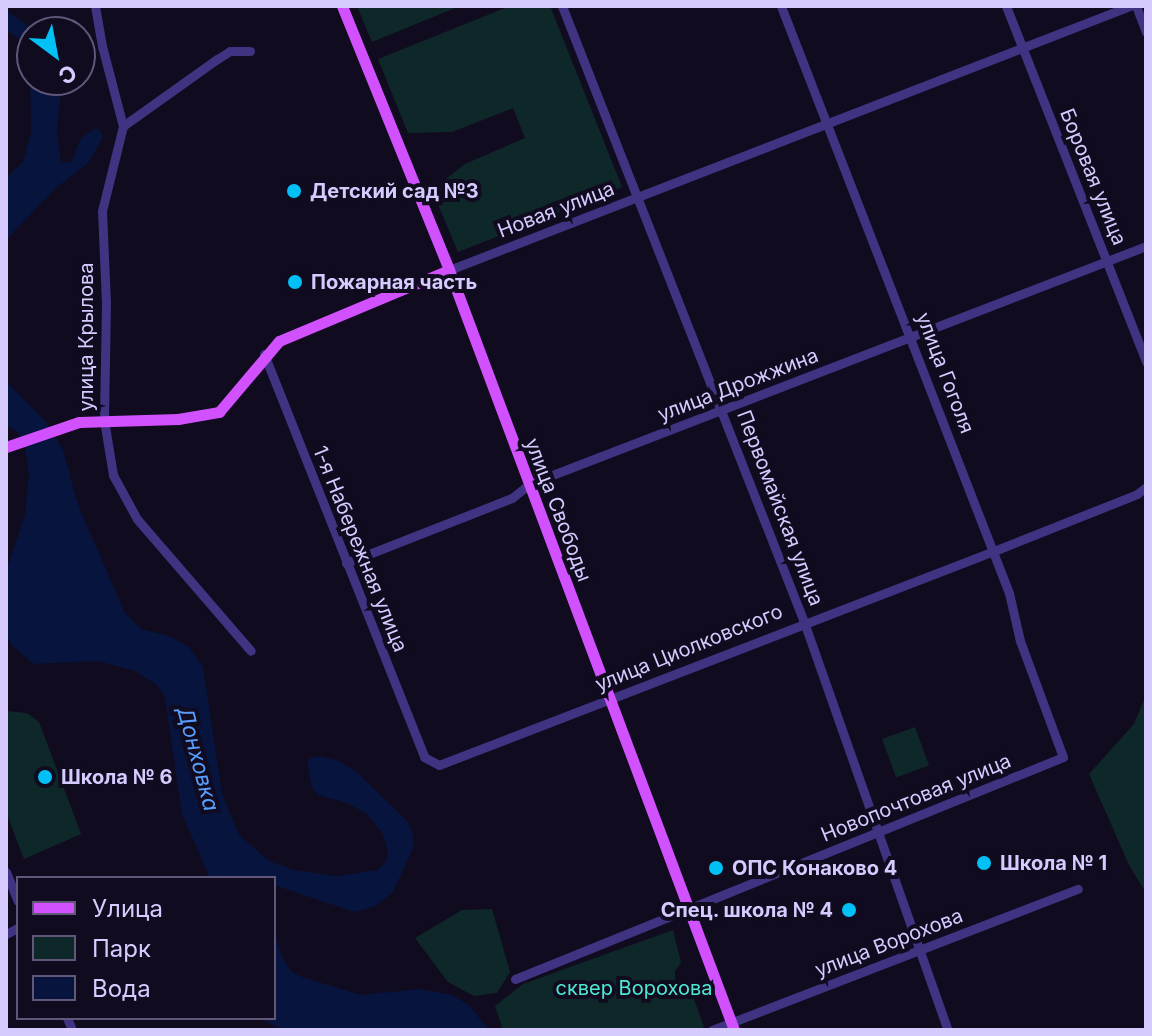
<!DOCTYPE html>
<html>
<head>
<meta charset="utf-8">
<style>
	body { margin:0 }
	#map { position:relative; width:1152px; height:1036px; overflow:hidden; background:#110b20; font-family:Inter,sans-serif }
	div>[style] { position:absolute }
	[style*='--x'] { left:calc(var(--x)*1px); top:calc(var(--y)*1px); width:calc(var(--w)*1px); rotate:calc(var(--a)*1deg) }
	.green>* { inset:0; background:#0e282a; transform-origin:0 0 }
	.water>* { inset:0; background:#06143e }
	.river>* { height:16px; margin:-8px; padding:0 8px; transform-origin:8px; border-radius:8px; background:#06143e }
	.minor>* { height:9px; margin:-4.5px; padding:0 4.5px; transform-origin:4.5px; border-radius:4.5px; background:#3f3382 }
	.major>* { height:11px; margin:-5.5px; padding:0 5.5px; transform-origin:5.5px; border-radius:5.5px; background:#d251ff }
	.dots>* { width:22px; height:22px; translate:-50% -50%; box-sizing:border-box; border:4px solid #110b20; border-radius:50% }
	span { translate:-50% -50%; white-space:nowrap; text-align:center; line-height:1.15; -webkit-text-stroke:8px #110b20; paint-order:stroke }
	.street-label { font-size:20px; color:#d6caff }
	.poi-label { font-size:20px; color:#d6caff; font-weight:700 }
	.left { translate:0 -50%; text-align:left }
	.right { translate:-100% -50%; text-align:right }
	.park-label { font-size:20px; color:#4ee7d2 }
	.water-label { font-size:22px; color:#589eff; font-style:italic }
	.frame { position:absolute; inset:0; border:8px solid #d6caff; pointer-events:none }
	.legend { position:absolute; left:16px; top:876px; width:260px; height:144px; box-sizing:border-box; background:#110b20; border:2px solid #605779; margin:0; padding:10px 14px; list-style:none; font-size:24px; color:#d6caff }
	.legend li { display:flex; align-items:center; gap:16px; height:40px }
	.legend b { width:40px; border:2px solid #605779 }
	.north { position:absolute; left:16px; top:16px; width:80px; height:80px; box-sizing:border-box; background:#110b20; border:2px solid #605779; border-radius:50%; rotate:148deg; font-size:22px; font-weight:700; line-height:32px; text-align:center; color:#d6caff }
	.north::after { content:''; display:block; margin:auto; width:28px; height:36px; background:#00c0f5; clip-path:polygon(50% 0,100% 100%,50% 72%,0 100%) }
</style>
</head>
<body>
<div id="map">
	<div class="green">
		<i style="clip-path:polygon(357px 6px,460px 6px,372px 42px)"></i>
		<i style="clip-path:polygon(510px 6px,550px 6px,622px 187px,458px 252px,432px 190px,465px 164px,525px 138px,513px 108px,452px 132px,408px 133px,378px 59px)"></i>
		<i style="clip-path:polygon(1146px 695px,1146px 893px,1129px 865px,1089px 774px,1134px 724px)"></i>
		<i style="clip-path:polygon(6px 711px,27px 713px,39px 722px,81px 834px,24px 859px,6px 812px)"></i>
		<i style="left:915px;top:727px;width:41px;height:35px;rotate:70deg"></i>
		<i style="clip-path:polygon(492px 909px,510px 972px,497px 993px,474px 996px,448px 982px,415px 938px,462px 910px)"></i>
		<i style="clip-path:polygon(673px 930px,681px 963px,675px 971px,675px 979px,681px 986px,690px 988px,704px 1027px,697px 1030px,503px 1030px,495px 1006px,523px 984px)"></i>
	</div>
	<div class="water">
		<i style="clip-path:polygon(30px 59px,32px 80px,62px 80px,57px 131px,61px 163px,71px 162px,81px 138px,94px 129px,99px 129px,103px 137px,88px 163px,55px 189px,6px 240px,6px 178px,23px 162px,31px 133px)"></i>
		<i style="clip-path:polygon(6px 381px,46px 422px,63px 450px,78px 505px,125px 613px,141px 629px,169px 636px,189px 647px,203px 667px,222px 794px,239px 835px,269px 861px,294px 870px,337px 876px,377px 870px,385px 863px,388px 853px,383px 834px,367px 814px,347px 803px,318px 795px,312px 787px,307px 764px,310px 758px,319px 756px,339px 761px,357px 772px,408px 822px,413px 834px,413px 848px,393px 892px,376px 906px,354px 912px,274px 885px,274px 878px,210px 878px,182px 814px,165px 698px,158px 686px,135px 671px,98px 661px,34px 664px,12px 646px,6px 633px,6px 571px,25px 515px,29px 473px,24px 442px,18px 432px,6px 426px)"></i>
		<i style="clip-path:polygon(274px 930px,282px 957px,291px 971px,302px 977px,361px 995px,420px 989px,452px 995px,470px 1006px,489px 1030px,284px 1030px,259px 1018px,274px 1018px)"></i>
	</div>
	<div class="river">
		<i style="--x:6;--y:20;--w:32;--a:35"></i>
	</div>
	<div class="minor">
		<i style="--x:95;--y:6;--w:41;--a:80.1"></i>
		<i style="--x:102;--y:46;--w:83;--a:75.3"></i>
		<i style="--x:562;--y:6;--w:662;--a:68.55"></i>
		<i style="--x:804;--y:622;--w:433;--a:70.6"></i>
		<i style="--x:1006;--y:6;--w:383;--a:68.5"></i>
		<i style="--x:1136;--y:6;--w:28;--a:69"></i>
		<i style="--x:250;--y:51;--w:20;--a:180"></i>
		<i style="--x:230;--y:51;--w:15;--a:148"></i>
		<i style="--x:217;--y:59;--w:115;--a:144.5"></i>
		<i style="--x:123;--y:126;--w:88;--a:103.9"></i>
		<i style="--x:102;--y:211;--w:92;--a:87.5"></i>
		<i style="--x:106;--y:303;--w:117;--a:91"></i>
		<i style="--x:104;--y:420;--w:56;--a:80.7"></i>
		<i style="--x:113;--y:475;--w:50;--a:61.4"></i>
		<i style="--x:137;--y:519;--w:174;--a:49.2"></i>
		<i style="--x:449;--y:270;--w:730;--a:-21.19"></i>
		<i style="--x:264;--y:354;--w:434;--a:68.3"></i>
		<i style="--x:424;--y:757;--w:17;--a:28"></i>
		<i style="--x:439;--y:765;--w:595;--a:-21.09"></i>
		<i style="--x:994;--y:551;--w:154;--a:-21.7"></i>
		<i style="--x:1137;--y:494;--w:11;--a:-38"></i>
		<i style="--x:346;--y:563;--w:178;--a:-21.4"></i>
		<i style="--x:512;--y:498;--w:22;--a:-39"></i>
		<i style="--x:529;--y:484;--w:661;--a:-21.09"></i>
		<i style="--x:6;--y:872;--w:31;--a:68"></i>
		<i style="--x:6;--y:934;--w:13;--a:-27"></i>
		<i style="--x:515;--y:979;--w:591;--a:-22.05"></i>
		<i style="--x:1063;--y:757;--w:124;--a:-110.3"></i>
		<i style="--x:1020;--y:641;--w:49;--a:-102.9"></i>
		<i style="--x:1009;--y:593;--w:630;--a:-111.23"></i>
		<i style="--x:67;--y:1018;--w:13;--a:67"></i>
		<i style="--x:712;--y:1030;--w:392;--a:-21.1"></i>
	</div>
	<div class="major">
		<i style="--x:342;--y:6;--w:285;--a:67.9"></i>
		<i style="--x:449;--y:270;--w:812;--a:69.44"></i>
		<i style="--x:6;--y:447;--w:77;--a:-18.9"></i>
		<i style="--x:79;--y:422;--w:99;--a:-1.7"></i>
		<i style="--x:178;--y:419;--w:42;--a:-9.7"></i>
		<i style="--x:219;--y:412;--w:93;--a:-49.8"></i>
		<i style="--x:279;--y:341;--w:184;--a:-22.7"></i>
	</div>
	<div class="dots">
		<i style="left:294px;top:191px;background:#00c0f5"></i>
		<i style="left:295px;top:282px;background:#00c0f5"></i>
		<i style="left:45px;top:777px;background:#00c0f5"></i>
		<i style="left:984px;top:863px;background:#00c0f5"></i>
		<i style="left:716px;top:868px;background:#00c0f5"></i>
		<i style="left:849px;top:910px;background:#00c0f5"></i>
	</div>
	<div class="street-label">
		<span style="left:1093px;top:177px;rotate:68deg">Боровая улица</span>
		<span style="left:556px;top:210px;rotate:-21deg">Новая улица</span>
		<span style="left:86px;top:337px;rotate:-90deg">улица Крылова</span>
		<span style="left:945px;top:373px;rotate:69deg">улица Гоголя</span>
		<span style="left:738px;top:385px;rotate:-21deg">улица Дрожжина</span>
		<span style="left:780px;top:508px;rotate:69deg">Первомайская улица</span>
		<span style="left:558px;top:510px;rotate:69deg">улица Свободы</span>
		<span style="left:360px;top:549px;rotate:68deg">1-я Набережная улица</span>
		<span style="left:689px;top:648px;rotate:-22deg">улица Циолковского</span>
		<span style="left:916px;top:798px;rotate:-22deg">Новопочтовая улица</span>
		<span style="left:889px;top:943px;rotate:-21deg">улица Ворохова</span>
	</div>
	<div class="poi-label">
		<span class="left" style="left:310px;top:191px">Детский сад №3</span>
		<span class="left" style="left:311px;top:282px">Пожарная часть</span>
		<span class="left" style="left:61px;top:777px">Школа № 6</span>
		<span class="left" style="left:1000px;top:863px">Школа № 1</span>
		<span class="left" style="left:732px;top:868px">ОПС Конаково 4</span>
		<span class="right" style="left:833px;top:910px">Спец. школа № 4</span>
	</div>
	<div class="park-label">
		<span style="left:634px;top:988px">сквер Ворохова</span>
	</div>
	<div class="water-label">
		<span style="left:198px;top:759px;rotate:75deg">Донховка</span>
	</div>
	<div class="frame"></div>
	<ul class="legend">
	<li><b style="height:10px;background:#d251ff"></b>Улица</li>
	<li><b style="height:22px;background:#0e282a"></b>Парк</li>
	<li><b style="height:22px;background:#06143e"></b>Вода</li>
	</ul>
	<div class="north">С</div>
</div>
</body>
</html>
